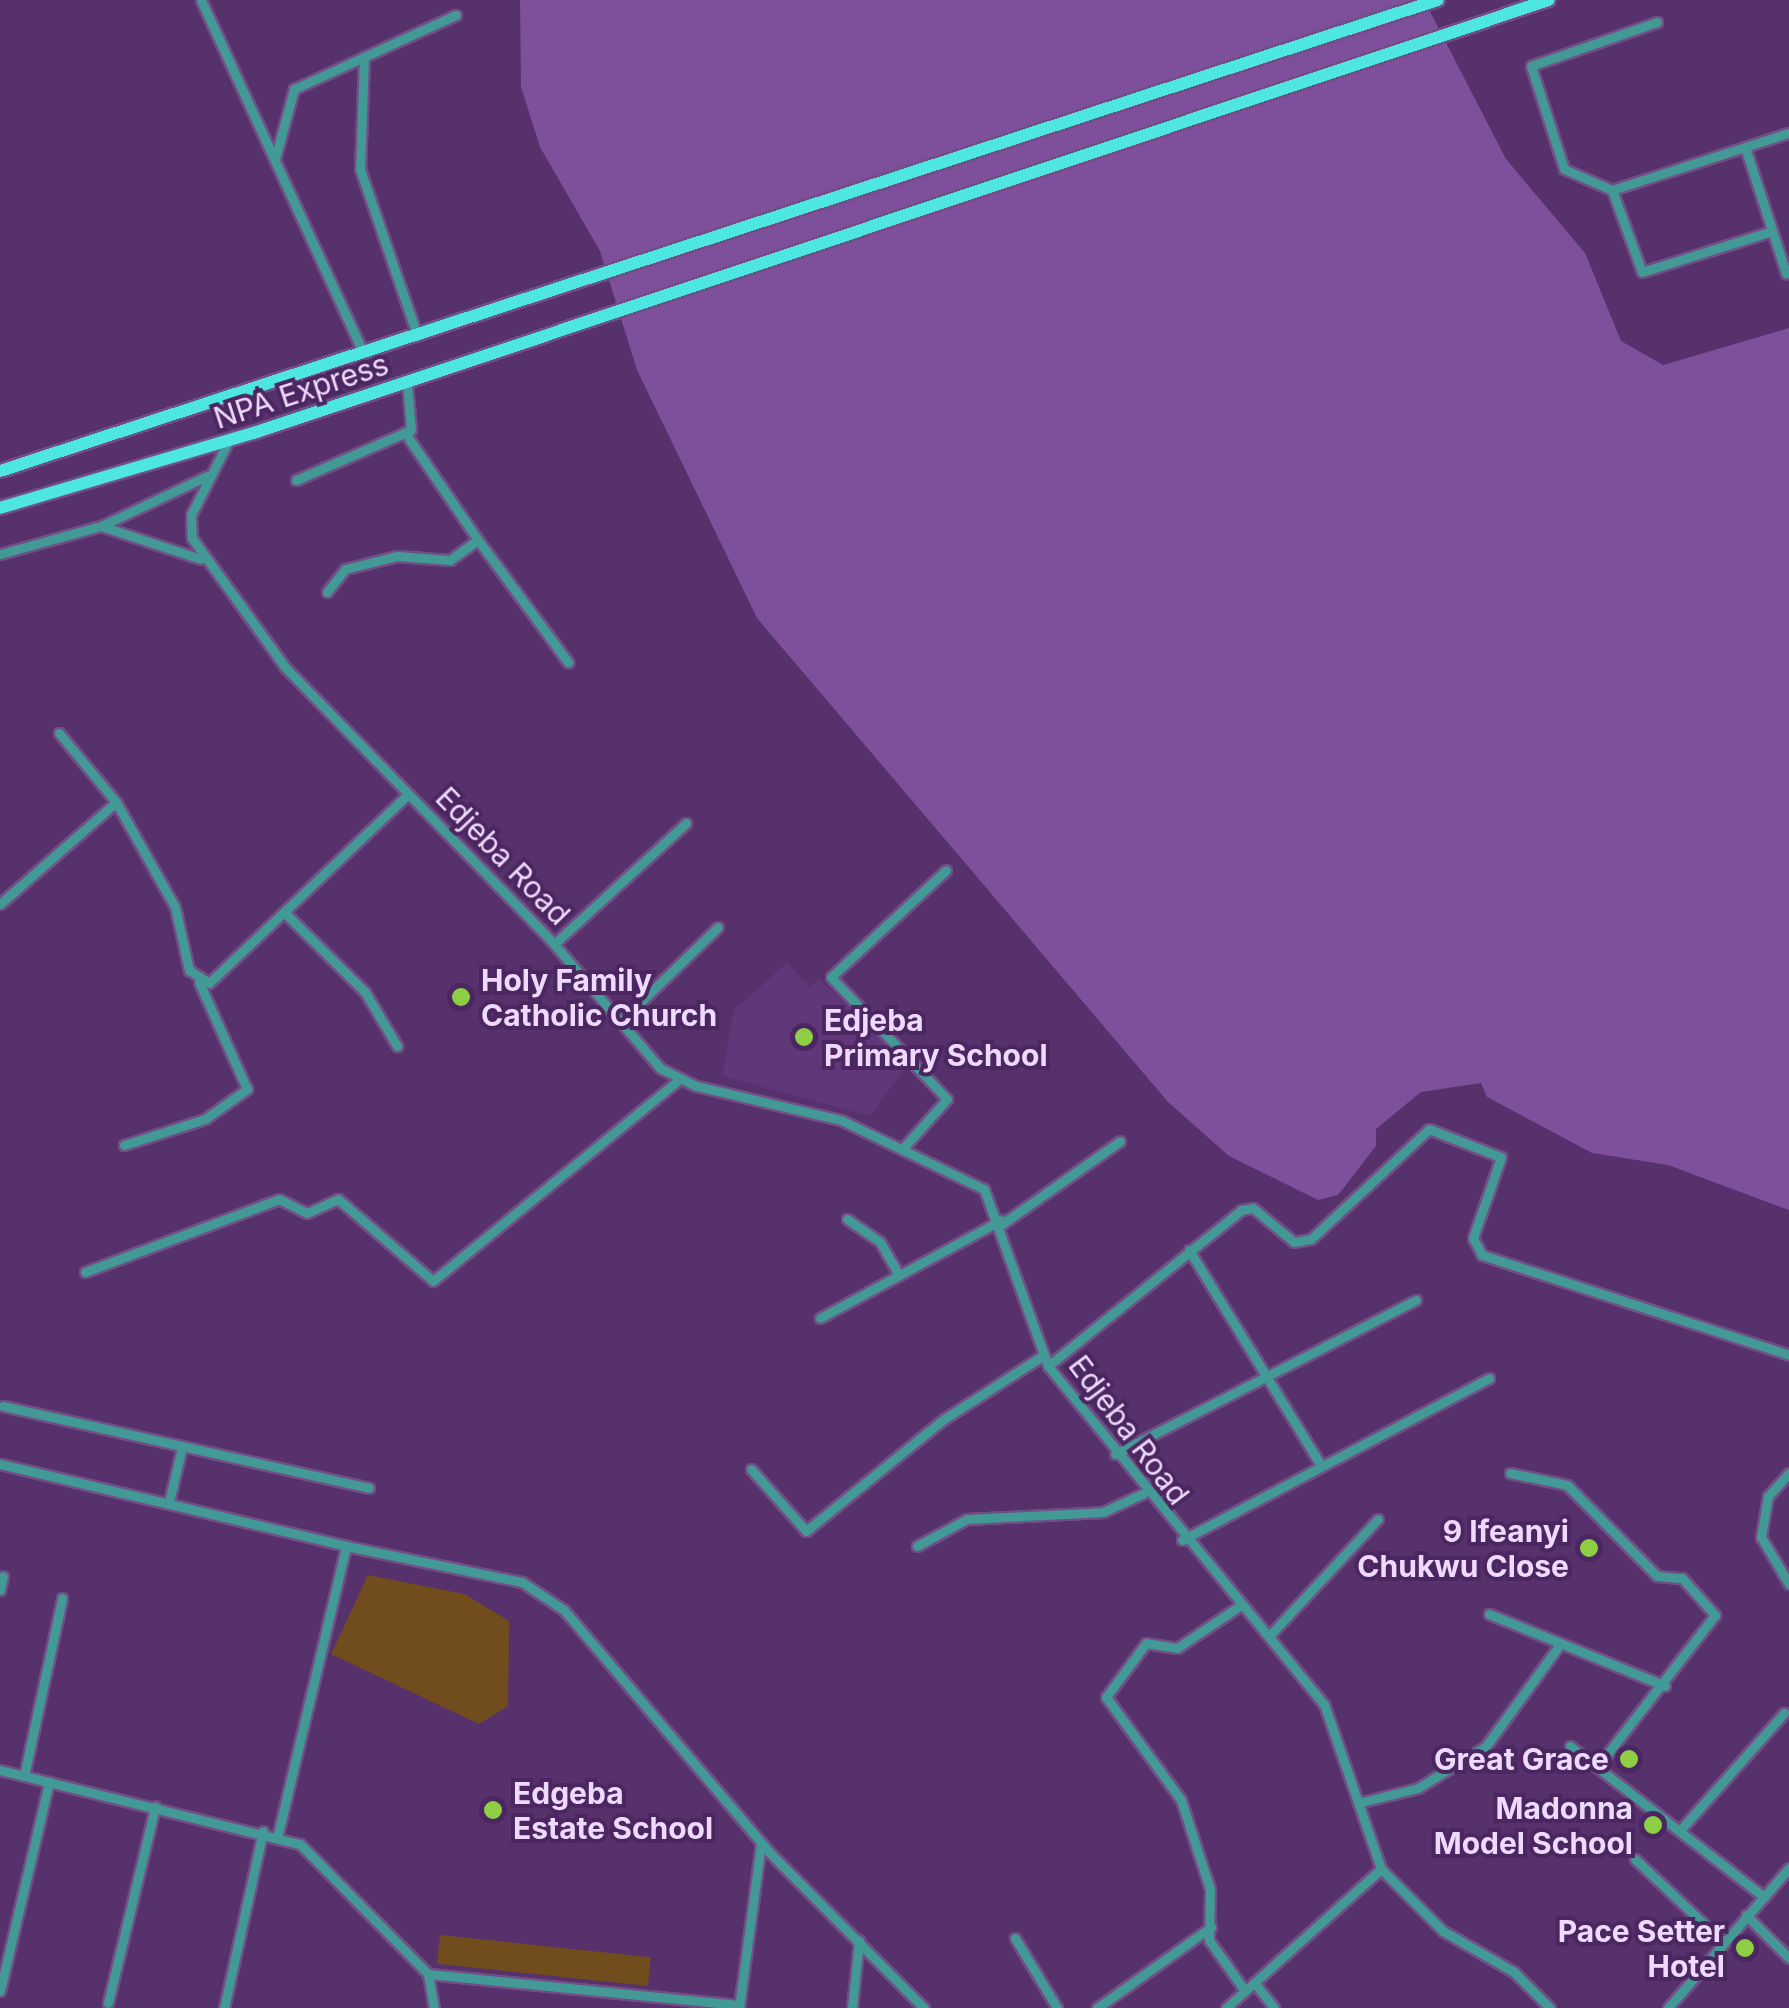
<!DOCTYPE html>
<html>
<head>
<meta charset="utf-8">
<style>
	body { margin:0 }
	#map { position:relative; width:1789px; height:2008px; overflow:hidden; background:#56316c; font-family:Inter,sans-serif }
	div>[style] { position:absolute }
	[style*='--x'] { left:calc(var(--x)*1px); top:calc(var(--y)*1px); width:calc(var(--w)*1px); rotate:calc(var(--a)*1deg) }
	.built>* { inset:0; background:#603779 }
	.green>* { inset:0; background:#714d1d; transform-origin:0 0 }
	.water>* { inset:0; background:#7e4f9b }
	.roads { filter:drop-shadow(2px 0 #714f86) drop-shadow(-2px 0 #714f86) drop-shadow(0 2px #714f86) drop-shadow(0 -2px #714f86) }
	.minor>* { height:9px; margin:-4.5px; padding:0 4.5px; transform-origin:4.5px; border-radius:4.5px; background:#429995 }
	.primary>* { height:12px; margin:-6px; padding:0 6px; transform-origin:6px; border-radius:6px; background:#4ee6e0 }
	.dots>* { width:28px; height:28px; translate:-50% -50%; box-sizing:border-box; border:5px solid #4b2660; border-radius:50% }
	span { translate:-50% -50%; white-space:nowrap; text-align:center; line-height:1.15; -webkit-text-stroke:8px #4b2660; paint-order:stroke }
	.street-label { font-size:30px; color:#eedafd }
	.poi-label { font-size:30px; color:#eedafd; font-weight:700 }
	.left { translate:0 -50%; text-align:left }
	.right { translate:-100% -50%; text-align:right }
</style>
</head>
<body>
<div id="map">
	<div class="built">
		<i style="clip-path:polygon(787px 963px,810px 987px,819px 979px,908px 1064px,870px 1116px,722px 1076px,734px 1010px)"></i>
	</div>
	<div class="green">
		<i style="clip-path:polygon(368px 1575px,464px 1594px,509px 1621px,508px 1706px,479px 1724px,331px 1654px)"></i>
		<i style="left:440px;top:1935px;width:212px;height:29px;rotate:6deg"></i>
	</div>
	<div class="water">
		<i style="clip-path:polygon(520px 0,1424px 0,1506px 159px,1585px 253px,1621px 341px,1663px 365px,1789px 328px,1789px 1210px,1668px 1165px,1592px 1153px,1487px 1097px,1481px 1083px,1421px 1092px,1376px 1129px,1376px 1146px,1338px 1195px,1318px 1200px,1229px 1156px,1168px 1102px,757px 618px,637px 370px,600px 251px,540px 147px,521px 87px)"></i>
	</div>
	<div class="roads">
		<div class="minor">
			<i style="--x:201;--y:0;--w:388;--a:65.3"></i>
			<i style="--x:1657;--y:22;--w:133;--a:160.8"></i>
			<i style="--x:1531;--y:66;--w:108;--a:72.2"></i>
			<i style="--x:1564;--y:169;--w:52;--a:23.6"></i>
			<i style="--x:1612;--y:190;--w:186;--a:-17.9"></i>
			<i style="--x:364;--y:57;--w:112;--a:92"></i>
			<i style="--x:360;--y:169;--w:176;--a:71"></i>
			<i style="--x:1745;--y:147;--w:133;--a:72"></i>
			<i style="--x:275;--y:159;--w:73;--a:-74.8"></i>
			<i style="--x:294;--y:89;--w:178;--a:-24.6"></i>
			<i style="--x:1612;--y:190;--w:87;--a:69.9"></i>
			<i style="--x:1642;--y:272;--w:136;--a:-17.5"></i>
			<i style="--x:228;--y:442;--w:82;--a:116.9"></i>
			<i style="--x:191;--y:515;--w:23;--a:88"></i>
			<i style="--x:192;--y:538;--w:159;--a:54.2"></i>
			<i style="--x:285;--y:667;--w:386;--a:45.8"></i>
			<i style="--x:554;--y:944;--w:163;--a:49.5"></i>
			<i style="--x:660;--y:1068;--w:40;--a:26.6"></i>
			<i style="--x:696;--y:1086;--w:149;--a:13.2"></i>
			<i style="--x:841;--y:1120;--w:159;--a:25.8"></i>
			<i style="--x:984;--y:1189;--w:188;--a:70.1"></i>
			<i style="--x:1048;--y:1366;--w:436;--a:50.8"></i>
			<i style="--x:1324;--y:1704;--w:175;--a:70.9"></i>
			<i style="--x:1381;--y:1869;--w:88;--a:45"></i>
			<i style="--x:1443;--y:1931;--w:82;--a:30"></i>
			<i style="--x:1514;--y:1972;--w:51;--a:45"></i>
			<i style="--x:296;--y:480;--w:125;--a:-23.5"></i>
			<i style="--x:411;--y:430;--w:48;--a:-94.8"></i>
			<i style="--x:101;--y:526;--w:105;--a:18.3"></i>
			<i style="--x:478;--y:540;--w:152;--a:53.6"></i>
			<i style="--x:0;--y:554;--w:105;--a:-15.5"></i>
			<i style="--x:101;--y:526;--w:117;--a:-25.3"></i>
			<i style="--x:327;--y:592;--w:29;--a:-52"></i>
			<i style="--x:345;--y:569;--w:54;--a:-14"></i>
			<i style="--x:397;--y:556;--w:53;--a:4.3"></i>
			<i style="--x:450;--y:560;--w:34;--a:-36"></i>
			<i style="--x:478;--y:540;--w:130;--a:-124.3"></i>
			<i style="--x:59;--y:733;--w:89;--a:50.4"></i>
			<i style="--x:0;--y:904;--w:154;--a:-41.3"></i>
			<i style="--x:116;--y:802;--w:120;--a:60.7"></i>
			<i style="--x:175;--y:907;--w:65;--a:77.5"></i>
			<i style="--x:189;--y:970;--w:24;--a:33"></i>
			<i style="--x:209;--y:983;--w:274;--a:-43.5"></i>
			<i style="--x:286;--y:914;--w:111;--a:44.6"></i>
			<i style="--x:365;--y:992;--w:63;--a:59.3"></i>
			<i style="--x:554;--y:944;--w:179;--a:-42.5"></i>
			<i style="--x:620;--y:1022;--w:136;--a:-44.1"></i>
			<i style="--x:124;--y:1145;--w:85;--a:-17.8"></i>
			<i style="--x:205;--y:1119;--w:52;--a:-35.5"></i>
			<i style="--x:247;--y:1089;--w:117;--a:-114.2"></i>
			<i style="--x:905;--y:1146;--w:63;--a:-48.2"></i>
			<i style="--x:947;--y:1099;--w:168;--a:-133.6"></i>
			<i style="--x:831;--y:977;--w:157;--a:-42.9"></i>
			<i style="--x:847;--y:1219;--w:40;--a:34.9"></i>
			<i style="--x:880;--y:1242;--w:36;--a:60"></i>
			<i style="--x:1002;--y:1224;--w:144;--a:-35.1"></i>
			<i style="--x:1189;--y:1250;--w:252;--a:58.5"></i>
			<i style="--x:85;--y:1272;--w:207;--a:-20.6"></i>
			<i style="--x:279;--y:1199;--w:31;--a:27"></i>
			<i style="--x:307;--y:1213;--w:34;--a:-24"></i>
			<i style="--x:338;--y:1199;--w:125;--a:40.8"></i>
			<i style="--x:433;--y:1281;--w:315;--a:-39.3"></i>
			<i style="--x:820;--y:1318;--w:206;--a:-28.4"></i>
			<i style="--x:1048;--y:1366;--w:248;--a:-38.9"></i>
			<i style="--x:1241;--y:1210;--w:12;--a:-9"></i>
			<i style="--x:1253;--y:1208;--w:53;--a:39.7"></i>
			<i style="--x:1294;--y:1242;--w:17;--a:-10"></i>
			<i style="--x:1311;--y:1239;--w:161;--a:-43"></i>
			<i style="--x:1429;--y:1129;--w:77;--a:21.3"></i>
			<i style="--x:1501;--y:1157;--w:86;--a:109.1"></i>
			<i style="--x:1473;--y:1238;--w:19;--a:62"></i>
			<i style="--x:1482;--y:1255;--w:323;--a:18"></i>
			<i style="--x:3;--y:1406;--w:375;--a:12.6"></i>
			<i style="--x:1115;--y:1454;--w:338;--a:-27.1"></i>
			<i style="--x:0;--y:1464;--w:356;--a:13.3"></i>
			<i style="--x:751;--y:1469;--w:83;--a:48.4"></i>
			<i style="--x:806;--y:1531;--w:178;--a:-39.1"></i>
			<i style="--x:944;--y:1419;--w:117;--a:-32.7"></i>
			<i style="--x:1510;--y:1473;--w:58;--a:11.9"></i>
			<i style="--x:1567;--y:1485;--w:128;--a:45.3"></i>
			<i style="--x:1657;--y:1576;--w:25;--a:5"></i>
			<i style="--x:1682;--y:1578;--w:50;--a:48.3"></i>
			<i style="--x:1715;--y:1615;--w:186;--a:127.8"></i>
			<i style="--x:1789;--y:1473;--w:31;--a:132"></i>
			<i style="--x:1768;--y:1496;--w:42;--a:99.7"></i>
			<i style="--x:1761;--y:1537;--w:55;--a:59.2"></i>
			<i style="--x:169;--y:1502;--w:57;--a:-76.7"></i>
			<i style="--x:1182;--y:1540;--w:347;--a:-27.8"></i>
			<i style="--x:917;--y:1546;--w:57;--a:-28.4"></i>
			<i style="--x:967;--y:1519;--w:136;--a:-2.9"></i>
			<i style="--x:1103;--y:1512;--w:45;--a:-24.9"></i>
			<i style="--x:0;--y:1590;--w:14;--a:-78"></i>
			<i style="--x:1241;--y:1605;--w:77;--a:146.1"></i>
			<i style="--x:1177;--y:1648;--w:31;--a:-171"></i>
			<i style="--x:1146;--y:1643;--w:67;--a:126.5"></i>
			<i style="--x:1106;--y:1697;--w:127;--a:53.9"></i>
			<i style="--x:1181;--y:1800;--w:94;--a:72"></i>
			<i style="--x:1210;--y:1889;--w:51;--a:91.1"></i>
			<i style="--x:1209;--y:1940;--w:62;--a:54.8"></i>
			<i style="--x:1489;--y:1614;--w:190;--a:22.2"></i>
			<i style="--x:1271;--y:1634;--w:157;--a:-47.1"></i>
			<i style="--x:1570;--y:1746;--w:246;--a:37.9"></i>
			<i style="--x:0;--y:1770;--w:309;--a:13.9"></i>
			<i style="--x:300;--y:1844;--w:182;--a:45.4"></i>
			<i style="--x:428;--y:1974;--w:35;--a:80"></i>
			<i style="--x:24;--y:1776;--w:182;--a:-77.9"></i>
			<i style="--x:1358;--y:1803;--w:62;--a:-14"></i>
			<i style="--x:1418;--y:1788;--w:80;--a:-31.7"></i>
			<i style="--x:1486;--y:1746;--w:122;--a:-54"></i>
			<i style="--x:1682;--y:1828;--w:154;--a:-48.4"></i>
			<i style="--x:278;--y:1834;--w:296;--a:-76.7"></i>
			<i style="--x:346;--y:1546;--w:180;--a:11.6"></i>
			<i style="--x:522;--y:1582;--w:50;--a:33.7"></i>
			<i style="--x:564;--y:1610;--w:317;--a:49.7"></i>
			<i style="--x:769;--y:1852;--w:220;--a:45.2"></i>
			<i style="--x:1635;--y:1859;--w:121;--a:43.3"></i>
			<i style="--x:1746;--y:1915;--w:61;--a:45"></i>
			<i style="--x:1015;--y:1938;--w:82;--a:59"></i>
			<i style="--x:428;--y:1974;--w:313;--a:5.7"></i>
			<i style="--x:1257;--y:1986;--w:28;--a:52"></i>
			<i style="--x:0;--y:1991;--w:215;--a:-76.8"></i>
			<i style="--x:108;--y:2003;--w:202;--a:-76.5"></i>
			<i style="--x:224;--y:2008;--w:181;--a:-77.6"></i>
			<i style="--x:739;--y:2008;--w:165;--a:-82.4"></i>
			<i style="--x:852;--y:2008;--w:68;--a:-84.1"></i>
			<i style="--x:1097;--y:2008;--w:140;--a:-35.4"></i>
			<i style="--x:1226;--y:2008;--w:208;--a:-41.9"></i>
			<i style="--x:1668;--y:2008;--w:185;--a:-49.2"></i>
		</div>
		<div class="primary">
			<i style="--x:0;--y:471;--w:1513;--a:-18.14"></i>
			<i style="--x:0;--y:508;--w:265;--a:-16.5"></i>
			<i style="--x:254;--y:433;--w:1365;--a:-18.49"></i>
		</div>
	</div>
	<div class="dots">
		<i style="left:461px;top:997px;background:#8dce44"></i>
		<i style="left:804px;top:1037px;background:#8dce44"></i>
		<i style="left:1589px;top:1548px;background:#8dce44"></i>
		<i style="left:1629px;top:1759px;background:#8dce44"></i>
		<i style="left:493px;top:1810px;background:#8dce44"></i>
		<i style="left:1653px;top:1825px;background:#8dce44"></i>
		<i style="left:1745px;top:1948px;background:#8dce44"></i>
	</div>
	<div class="street-label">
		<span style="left:301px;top:391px;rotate:-18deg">NPA Express</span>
		<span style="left:503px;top:856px;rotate:46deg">Edjeba Road</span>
		<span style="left:1129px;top:1430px;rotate:53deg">Edjeba Road</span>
	</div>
	<div class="poi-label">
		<span class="left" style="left:481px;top:997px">Holy Family<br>Catholic Church</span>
		<span class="left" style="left:824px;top:1037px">Edjeba<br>Primary School</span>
		<span class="right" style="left:1569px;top:1548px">9 Ifeanyi<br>Chukwu Close</span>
		<span class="right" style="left:1609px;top:1759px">Great Grace</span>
		<span class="left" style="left:513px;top:1810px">Edgeba<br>Estate School</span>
		<span class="right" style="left:1633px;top:1825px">Madonna<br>Model School</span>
		<span class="right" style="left:1725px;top:1948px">Pace Setter<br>Hotel</span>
	</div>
</div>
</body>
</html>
